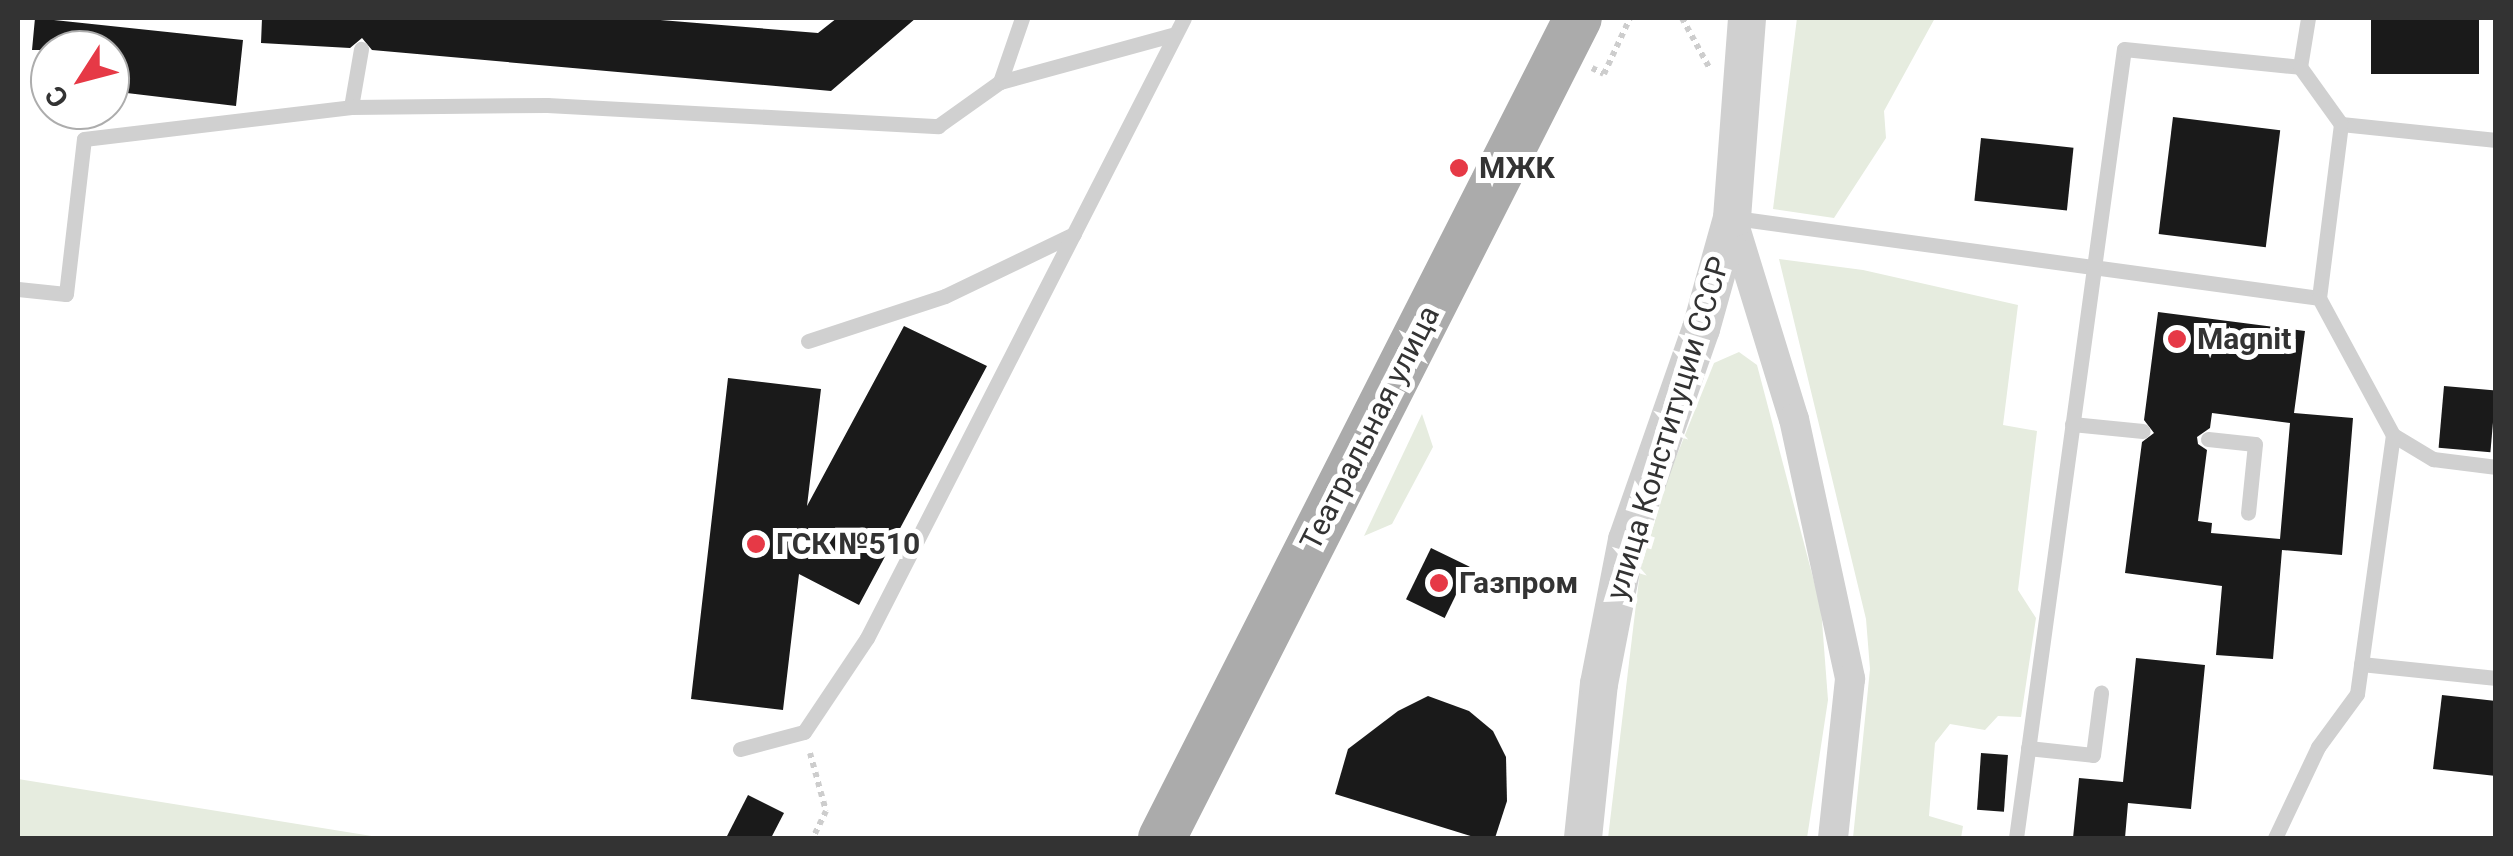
<!DOCTYPE html>
<html>
<head>
<meta charset="utf-8">
<style>
	body { margin:0 }
	#map { position:relative; width:2513px; height:856px; overflow:hidden; background:#fff; font-family:Roboto,sans-serif }
	div>[style] { position:absolute }
	[style*='--x'] { left:calc(var(--x)*1px); top:calc(var(--y)*1px); width:calc(var(--w)*1px); rotate:calc(var(--a)*1deg) }
	.green>* { inset:0; background:#e6ecdf }
	.building>* { inset:0; background:#1a1a1a; transform-origin:0 0 }
	.path>* { height:6px; margin-top:-3px; transform-origin:0; background:repeating-linear-gradient(90deg,#cdcdcd 0 5px,transparent 0 10px) }
	.service>* { height:15px; margin:-7.5px; padding:0 7.5px; transform-origin:7.5px; border-radius:7.5px; background:#d0d0d0 }
	.minor>* { height:30px; margin:-15px; padding:0 15px; transform-origin:15px; border-radius:15px; background:#d0d0d0 }
	.tertiary>* { height:38px; margin:-19px; padding:0 19px; transform-origin:19px; border-radius:19px; background:#d0d0d0 }
	.primary>* { height:48px; margin:-24px; padding:0 24px; transform-origin:24px; border-radius:24px; background:#ababab }
	.dots>* { width:28px; height:28px; translate:-50% -50%; box-sizing:border-box; border:5px solid #fff; border-radius:50% }
	span { translate:-50% -50%; white-space:nowrap; text-align:center; line-height:1.15; -webkit-text-stroke:10px #fff; paint-order:stroke }
	.poi-label { font-size:30px; color:#333; font-weight:700 }
	.left { translate:0 -50%; text-align:left }
	.street-label { font-size:30px; color:#333 }
	.frame { position:absolute; inset:0; border:20px solid #333; pointer-events:none }
	.north { position:absolute; left:30px; top:30px; width:100px; height:100px; box-sizing:border-box; background:#fff; border:2px solid #adadad; border-radius:50%; rotate:234deg; font-size:28px; font-weight:700; line-height:40px; text-align:center; color:#333 }
	.north::after { content:''; display:block; margin:auto; width:35px; height:45px; background:#e63946; clip-path:polygon(50% 0,100% 100%,50% 72%,0 100%) }
</style>
</head>
<body>
<div id="map">
	<div class="green">
		<i style="clip-path:polygon(1797px 18px,1935px 18px,1884px 111px,1886px 138px,1834px 218px,1773px 209px)"></i>
		<i style="clip-path:polygon(1779px 259px,1863px 270px,2018px 305px,2003px 425px,2037px 431px,2018px 590px,2036px 618px,2021px 717px,1998px 716px,1985px 730px,1950px 724px,1935px 743px,1929px 816px,1963px 826px,1961px 838px,1853px 838px,1870px 669px,1866px 619px)"></i>
		<i style="clip-path:polygon(1739px 352px,1757px 365px,1821px 608px,1828px 700px,1807px 838px,1608px 838px,1640px 571px,1668px 477px,1714px 363px)"></i>
		<i style="clip-path:polygon(1422px 414px,1433px 447px,1392px 524px,1364px 536px)"></i>
		<i style="clip-path:polygon(18px 779px,384px 838px,385px 838px,18px 838px)"></i>
	</div>
	<div class="building">
		<i style="clip-path:polygon(35px 18px,243px 40px,236px 106px,110px 91px,110px 50px,32px 50px)"></i>
		<i style="clip-path:polygon(262px 18px,636px 18px,818px 33px,837px 18px,916px 18px,831px 91px,372px 50px,362px 38px,350px 48px,261px 43px)"></i>
		<i style="left:2371px;top:18px;width:108px;height:56px"></i>
		<i style="left:2173px;top:117px;width:108px;height:118px;rotate:7deg"></i>
		<i style="left:1981px;top:138px;width:93px;height:63px;rotate:6deg"></i>
		<i style="clip-path:polygon(evenodd,2158px 312px,2305px 331px,2294px 413px,2353px 418px,2342px 555px,2282px 550px,2273px 659px,2216px 655px,2222px 586px,2125px 573px,2142px 442px,2154px 433px,2144px 420px,2158px 312px,2212px 413px,2290px 423px,2280px 539px,2211px 533px,2212px 523px,2198px 521px,2207px 450px,2198px 444px,2197px 437px,2210px 428px,2212px 413px)"></i>
		<i style="clip-path:polygon(904px 326px,987px 366px,859px 605px,799px 574px,783px 710px,691px 699px,728px 378px,821px 389px,807px 506px)"></i>
		<i style="left:2444px;top:386px;width:52px;height:62px;rotate:5deg"></i>
		<i style="left:1431px;top:548px;width:43px;height:57px;rotate:26deg"></i>
		<i style="clip-path:polygon(2136px 658px,2205px 665px,2191px 809px,2128px 803px,2125px 838px,2073px 838px,2079px 778px,2123px 782px)"></i>
		<i style="clip-path:polygon(2442px 695px,2496px 701px,2496px 776px,2433px 769px)"></i>
		<i style="clip-path:polygon(1428px 696px,1469px 711px,1493px 731px,1506px 757px,1507px 801px,1495px 838px,1477px 838px,1335px 794px,1348px 749px,1398px 711px)"></i>
		<i style="left:1981px;top:753px;width:27px;height:57px;rotate:4deg"></i>
		<i style="clip-path:polygon(748px 795px,784px 813px,771px 838px,726px 838px)"></i>
	</div>
	<div class="path">
		<i style="--x:1682;--y:18;--w:58;--a:61.2"></i>
		<i style="--x:1592;--y:68;--w:13;--a:27"></i>
		<i style="--x:1604;--y:74;--w:62;--a:-65.1"></i>
		<i style="--x:810;--y:753;--w:60;--a:74.6"></i>
		<i style="--x:826;--y:811;--w:30;--a:116"></i>
	</div>
	<div class="service">
		<i style="--x:2300;--y:67;--w:50;--a:-80.7"></i>
		<i style="--x:1000;--y:82;--w:181;--a:-15.3"></i>
		<i style="--x:351;--y:107;--w:59;--a:-80.2"></i>
		<i style="--x:1735;--y:218;--w:589;--a:7.8"></i>
		<i style="--x:2319;--y:298;--w:175;--a:-82.8"></i>
		<i style="--x:2341;--y:124;--w:156;--a:5.9"></i>
		<i style="--x:18;--y:289;--w:48;--a:5.9"></i>
		<i style="--x:66;--y:294;--w:156;--a:-83.4"></i>
		<i style="--x:84;--y:139;--w:269;--a:-6.8"></i>
		<i style="--x:351;--y:107;--w:196;--a:-0.6"></i>
		<i style="--x:547;--y:105;--w:392;--a:3.1"></i>
		<i style="--x:938;--y:126;--w:76;--a:-35.4"></i>
		<i style="--x:1000;--y:82;--w:68;--a:-71"></i>
		<i style="--x:2319;--y:298;--w:156;--a:61.6"></i>
		<i style="--x:2393;--y:435;--w:47;--a:31"></i>
		<i style="--x:2433;--y:459;--w:64;--a:7.2"></i>
		<i style="--x:808;--y:341;--w:144;--a:-18.2"></i>
		<i style="--x:945;--y:296;--w:143;--a:-25.7"></i>
		<i style="--x:2072;--y:424;--w:71;--a:5.6"></i>
		<i style="--x:2208;--y:439;--w:47;--a:6.1"></i>
		<i style="--x:2255;--y:444;--w:69;--a:95.8"></i>
		<i style="--x:2361;--y:664;--w:136;--a:5.9"></i>
		<i style="--x:2028;--y:748;--w:65;--a:6.1"></i>
		<i style="--x:2093;--y:755;--w:63;--a:-82.6"></i>
		<i style="--x:740;--y:749;--w:66;--a:-14.9"></i>
		<i style="--x:804;--y:732;--w:113;--a:-56.2"></i>
		<i style="--x:867;--y:638;--w:696;--a:-62.92"></i>
		<i style="--x:2016;--y:838;--w:796;--a:-82.21"></i>
		<i style="--x:2124;--y:49;--w:177;--a:5.8"></i>
		<i style="--x:2300;--y:67;--w:70;--a:54.3"></i>
		<i style="--x:2275;--y:838;--w:101;--a:-64.7"></i>
		<i style="--x:2318;--y:747;--w:66;--a:-53.7"></i>
		<i style="--x:2357;--y:694;--w:261;--a:-82.1"></i>
	</div>
	<div class="minor">
		<i style="--x:1732;--y:218;--w:210;--a:72.9"></i>
		<i style="--x:1794;--y:419;--w:266;--a:77.8"></i>
		<i style="--x:1850;--y:679;--w:160;--a:96.1"></i>
	</div>
	<div class="tertiary">
		<i style="--x:1583;--y:838;--w:155;--a:-84.1"></i>
		<i style="--x:1599;--y:684;--w:147;--a:-79"></i>
		<i style="--x:1627;--y:540;--w:224;--a:-70.7"></i>
		<i style="--x:1701;--y:329;--w:115;--a:-74.4"></i>
		<i style="--x:1732;--y:218;--w:201;--a:-85.7"></i>
	</div>
	<div class="primary">
		<i style="--x:1162;--y:838;--w:919;--a:-63.1"></i>
	</div>
	<div class="dots">
		<i style="left:1459px;top:168px;background:#e63946"></i>
		<i style="left:2177px;top:339px;background:#e63946"></i>
		<i style="left:756px;top:544px;background:#e63946"></i>
		<i style="left:1439px;top:583px;background:#e63946"></i>
	</div>
	<div class="poi-label">
		<span class="left" style="left:1479px;top:168px">МЖК</span>
		<span class="left" style="left:2197px;top:339px">Magnit</span>
		<span class="left" style="left:776px;top:544px">ГСК №510</span>
		<span class="left" style="left:1459px;top:583px">Газпром</span>
	</div>
	<div class="street-label">
		<span style="left:1370px;top:428px;rotate:-63deg">Театральная улица</span>
		<span style="left:1668px;top:428px;rotate:-73deg">улица Конституции СССР</span>
	</div>
	<div class="frame"></div>
	<div class="north">С</div>
</div>
</body>
</html>
